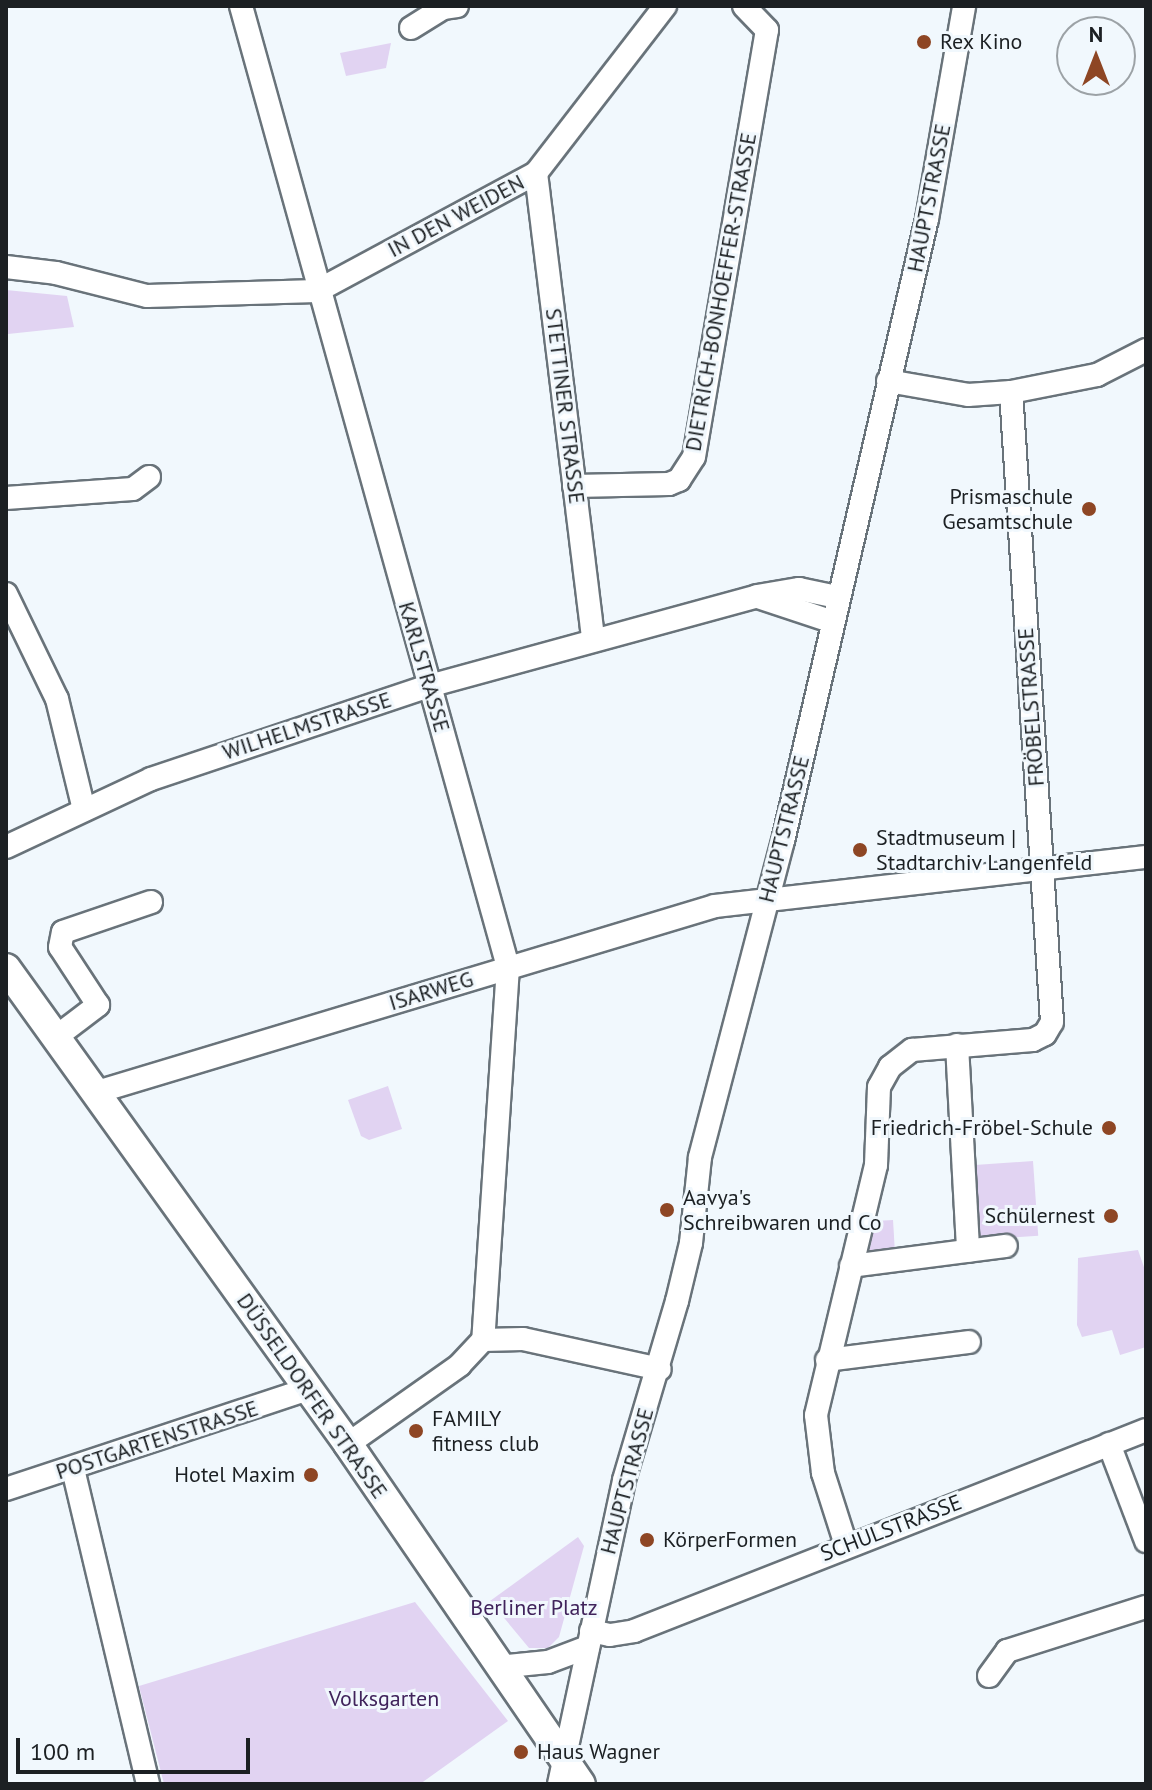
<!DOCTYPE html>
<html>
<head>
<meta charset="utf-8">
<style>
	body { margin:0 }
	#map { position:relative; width:1152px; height:1790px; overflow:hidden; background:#f1f8fd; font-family:"PT Sans",sans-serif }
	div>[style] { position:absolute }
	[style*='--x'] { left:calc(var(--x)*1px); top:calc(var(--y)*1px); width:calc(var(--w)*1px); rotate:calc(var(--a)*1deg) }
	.green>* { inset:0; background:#e1d3f2; transform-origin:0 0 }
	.roads { filter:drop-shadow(2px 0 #69737a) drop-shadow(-2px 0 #69737a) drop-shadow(0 2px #69737a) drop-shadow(0 -2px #69737a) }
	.minor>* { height:22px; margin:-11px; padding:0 11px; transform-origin:11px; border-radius:11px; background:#fff }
	.major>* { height:28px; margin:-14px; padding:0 14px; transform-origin:14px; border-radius:14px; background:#fff }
	.dots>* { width:22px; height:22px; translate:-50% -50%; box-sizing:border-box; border:4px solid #f1f8fd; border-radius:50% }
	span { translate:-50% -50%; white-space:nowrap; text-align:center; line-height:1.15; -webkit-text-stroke:6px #f1f8fd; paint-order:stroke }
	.poi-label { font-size:22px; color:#1c2023 }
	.left { translate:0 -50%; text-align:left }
	.right { translate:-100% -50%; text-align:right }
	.street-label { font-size:22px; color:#1c2023 }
	.park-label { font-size:22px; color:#40235b }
	.frame { position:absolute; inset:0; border:8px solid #1c2023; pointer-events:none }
	.north { position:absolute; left:1056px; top:16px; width:80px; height:80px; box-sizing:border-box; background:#f1f8fd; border:2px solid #9ca2a6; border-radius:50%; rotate:0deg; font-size:22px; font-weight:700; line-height:32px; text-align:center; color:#1c2023 }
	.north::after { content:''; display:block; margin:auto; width:28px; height:36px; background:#8e4624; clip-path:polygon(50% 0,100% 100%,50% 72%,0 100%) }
	.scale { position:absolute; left:16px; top:1738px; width:234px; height:36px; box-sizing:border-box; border:4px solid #1c2023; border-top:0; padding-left:10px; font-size:24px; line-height:28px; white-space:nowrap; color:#1c2023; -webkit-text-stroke:6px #f1f8fd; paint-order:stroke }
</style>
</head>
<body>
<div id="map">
	<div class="green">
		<i style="clip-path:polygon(391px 43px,386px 68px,346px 76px,340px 53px)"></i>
		<i style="clip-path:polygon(6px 290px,67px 296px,74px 327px,8px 334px)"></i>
		<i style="clip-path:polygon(388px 1086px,402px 1129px,369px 1140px,361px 1136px,348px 1100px)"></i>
		<i style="left:1033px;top:1161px;width:75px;height:62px;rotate:86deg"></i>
		<i style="clip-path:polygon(893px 1220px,895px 1253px,868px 1257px,875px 1221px)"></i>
		<i style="clip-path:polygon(1138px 1250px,1146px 1273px,1146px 1347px,1120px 1355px,1112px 1330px,1082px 1337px,1077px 1325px,1078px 1258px)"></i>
		<i style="clip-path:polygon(578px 1537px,584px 1546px,559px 1637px,548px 1648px,529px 1648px,490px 1601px)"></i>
		<i style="clip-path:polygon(415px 1602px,508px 1721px,420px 1784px,164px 1784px,139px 1686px)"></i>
	</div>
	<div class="roads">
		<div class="minor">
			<i style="--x:241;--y:6;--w:997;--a:74.47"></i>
			<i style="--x:508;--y:967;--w:374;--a:93.8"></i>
			<i style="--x:483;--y:1340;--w:34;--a:133"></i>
			<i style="--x:460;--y:1365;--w:137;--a:144.8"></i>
			<i style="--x:411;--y:28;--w:38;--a:-32"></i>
			<i style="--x:443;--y:8;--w:14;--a:-8"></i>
			<i style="--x:536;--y:173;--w:470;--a:83"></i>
			<i style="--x:6;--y:267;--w:50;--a:6.8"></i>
			<i style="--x:56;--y:273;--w:94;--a:14.2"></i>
			<i style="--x:147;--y:296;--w:170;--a:-1.7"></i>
			<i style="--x:317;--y:291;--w:249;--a:-28.3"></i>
			<i style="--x:536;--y:173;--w:211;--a:-52.3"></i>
			<i style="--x:888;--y:381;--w:81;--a:9.9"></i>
			<i style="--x:968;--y:395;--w:43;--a:-4"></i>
			<i style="--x:1011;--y:392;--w:88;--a:-11.2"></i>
			<i style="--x:1097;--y:375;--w:55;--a:-27"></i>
			<i style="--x:574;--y:486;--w:95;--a:-1.2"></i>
			<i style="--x:669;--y:484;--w:11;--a:-22"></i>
			<i style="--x:679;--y:480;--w:27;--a:-57"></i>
			<i style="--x:694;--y:457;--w:433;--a:-80.3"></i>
			<i style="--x:767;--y:30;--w:33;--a:-134"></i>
			<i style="--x:6;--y:498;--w:127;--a:-4.1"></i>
			<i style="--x:133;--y:489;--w:20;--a:-37"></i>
			<i style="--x:6;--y:594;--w:117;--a:64.1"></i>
			<i style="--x:57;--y:699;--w:114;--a:76.3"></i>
			<i style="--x:758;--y:597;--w:79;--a:18.4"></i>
			<i style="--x:6;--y:847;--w:160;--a:-25.1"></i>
			<i style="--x:151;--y:779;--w:293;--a:-18.5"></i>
			<i style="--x:429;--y:686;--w:340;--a:-15.3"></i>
			<i style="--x:757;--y:596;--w:43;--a:-9.5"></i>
			<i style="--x:799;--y:589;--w:40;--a:12"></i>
			<i style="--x:56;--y:1037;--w:53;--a:-37.3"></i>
			<i style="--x:98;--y:1005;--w:69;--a:-123.2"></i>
			<i style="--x:60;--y:947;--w:15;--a:-79"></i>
			<i style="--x:63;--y:932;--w:93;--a:-18.8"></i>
			<i style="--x:957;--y:1045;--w:206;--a:86.9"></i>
			<i style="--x:97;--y:1092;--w:645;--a:-16.75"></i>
			<i style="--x:715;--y:906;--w:434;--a:-6.5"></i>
			<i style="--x:851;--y:1266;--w:156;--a:-7.4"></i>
			<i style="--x:483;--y:1340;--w:40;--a:-1.4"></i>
			<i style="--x:523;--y:1339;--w:140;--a:12.4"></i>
			<i style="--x:827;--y:1360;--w:143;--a:-7.2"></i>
			<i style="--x:1109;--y:1444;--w:104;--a:69.1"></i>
			<i style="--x:73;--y:1469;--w:324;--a:76.6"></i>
			<i style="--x:6;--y:1489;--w:318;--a:-18.3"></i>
			<i style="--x:846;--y:1545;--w:76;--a:-107.7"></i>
			<i style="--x:823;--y:1473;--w:58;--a:-96.9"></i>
			<i style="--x:816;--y:1415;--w:257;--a:-76.5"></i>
			<i style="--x:876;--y:1165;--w:78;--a:-87.8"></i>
			<i style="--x:879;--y:1087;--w:23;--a:-61"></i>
			<i style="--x:890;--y:1067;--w:28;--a:-38"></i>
			<i style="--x:912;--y:1050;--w:121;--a:-4.7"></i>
			<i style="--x:1033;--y:1040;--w:13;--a:-27"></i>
			<i style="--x:1045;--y:1034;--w:14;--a:-60"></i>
			<i style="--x:1052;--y:1022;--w:631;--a:-93.72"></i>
			<i style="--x:591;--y:1631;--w:19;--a:12"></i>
			<i style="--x:610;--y:1635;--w:24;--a:-9"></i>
			<i style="--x:634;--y:1631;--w:550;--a:-21.43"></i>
			<i style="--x:498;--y:1667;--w:50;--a:-5.7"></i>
			<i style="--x:548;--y:1662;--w:43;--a:-20.6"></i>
			<i style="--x:989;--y:1676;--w:31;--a:-54"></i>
			<i style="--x:1007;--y:1651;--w:146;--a:-17.6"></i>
			<i style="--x:559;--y:1784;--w:311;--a:-77.9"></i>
			<i style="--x:624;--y:1480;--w:187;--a:-73.5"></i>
			<i style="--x:677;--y:1301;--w:60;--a:-76.4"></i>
			<i style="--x:691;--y:1243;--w:86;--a:-84"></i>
			<i style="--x:700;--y:1157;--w:327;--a:-75.3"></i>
			<i style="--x:783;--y:841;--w:638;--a:-76.97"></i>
			<i style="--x:927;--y:219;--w:216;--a:-80.1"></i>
		</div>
		<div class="major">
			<i style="--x:6;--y:968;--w:586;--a:54.3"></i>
			<i style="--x:348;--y:1444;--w:412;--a:55.6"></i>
		</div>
	</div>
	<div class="dots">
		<i style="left:924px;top:42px;background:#8e4624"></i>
		<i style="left:1089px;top:509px;background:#8e4624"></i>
		<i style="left:860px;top:850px;background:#8e4624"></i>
		<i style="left:1109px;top:1128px;background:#8e4624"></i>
		<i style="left:667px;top:1210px;background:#8e4624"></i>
		<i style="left:1111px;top:1216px;background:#8e4624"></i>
		<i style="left:416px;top:1431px;background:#8e4624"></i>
		<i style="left:311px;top:1475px;background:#8e4624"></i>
		<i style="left:647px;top:1540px;background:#8e4624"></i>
		<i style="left:521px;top:1752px;background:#8e4624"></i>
	</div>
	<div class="poi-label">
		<span class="left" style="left:940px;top:42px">Rex Kino</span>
		<span class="right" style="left:1073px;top:509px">Prismaschule<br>Gesamtschule</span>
		<span class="left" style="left:876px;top:850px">Stadtmuseum |<br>Stadtarchiv Langenfeld</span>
		<span class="right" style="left:1093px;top:1128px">Friedrich-Fröbel-Schule</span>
		<span class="left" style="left:683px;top:1210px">Aavya's<br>Schreibwaren und Co</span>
		<span class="right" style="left:1095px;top:1216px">Schülernest</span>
		<span class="left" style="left:432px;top:1431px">FAMILY<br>fitness club</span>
		<span class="right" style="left:295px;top:1475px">Hotel Maxim</span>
		<span class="left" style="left:663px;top:1540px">KörperFormen</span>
		<span class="left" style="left:537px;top:1752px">Haus Wagner</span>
	</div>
	<div class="street-label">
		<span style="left:929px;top:198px;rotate:-79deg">HAUPTSTRASSE</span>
		<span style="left:456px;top:216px;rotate:-28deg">IN DEN WEIDEN</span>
		<span style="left:721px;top:292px;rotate:-80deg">DIETRICH-BONHOEFFER-STRASSE</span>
		<span style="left:565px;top:406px;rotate:83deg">STETTINER STRASSE</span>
		<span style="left:424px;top:667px;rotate:74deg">KARLSTRASSE</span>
		<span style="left:1031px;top:707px;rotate:-94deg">FRÖBELSTRASSE</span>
		<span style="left:307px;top:726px;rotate:-18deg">WILHELMSTRASSE</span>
		<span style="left:784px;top:829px;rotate:-76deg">HAUPTSTRASSE</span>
		<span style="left:431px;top:991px;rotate:-17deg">ISARWEG</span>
		<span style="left:312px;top:1396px;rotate:55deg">DÜSSELDORFER STRASSE</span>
		<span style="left:157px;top:1440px;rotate:-18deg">POSTGARTENSTRASSE</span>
		<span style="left:627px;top:1481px;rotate:-75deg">HAUPTSTRASSE</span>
		<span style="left:891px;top:1528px;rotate:-21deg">SCHULSTRASSE</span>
	</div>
	<div class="park-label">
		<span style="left:534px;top:1608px">Berliner Platz</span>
		<span style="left:384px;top:1699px">Volksgarten</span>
	</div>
	<div class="frame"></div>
	<div class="north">N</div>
	<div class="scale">100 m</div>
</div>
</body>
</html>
